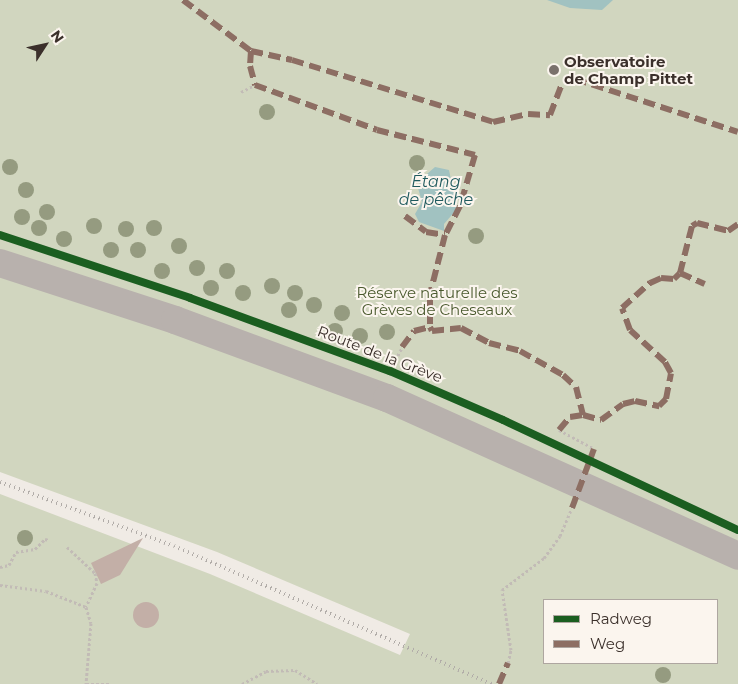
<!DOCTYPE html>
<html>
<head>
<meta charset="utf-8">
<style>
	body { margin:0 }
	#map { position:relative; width:738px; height:684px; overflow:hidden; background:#f0ebe5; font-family:Montserrat,sans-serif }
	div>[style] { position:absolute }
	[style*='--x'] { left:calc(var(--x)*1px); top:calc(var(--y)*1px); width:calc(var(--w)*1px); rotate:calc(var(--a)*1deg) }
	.green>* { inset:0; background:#d1d6bf }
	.water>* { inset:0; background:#a1c2c1 }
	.building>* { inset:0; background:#c3afa7 }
	.round { border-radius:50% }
	.path>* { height:3px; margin-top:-1.5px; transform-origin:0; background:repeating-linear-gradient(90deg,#c2bbb6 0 2.5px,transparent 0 5px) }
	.major>* { height:28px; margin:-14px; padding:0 14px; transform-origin:14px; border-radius:14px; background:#b8b1ad }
	.rail>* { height:4px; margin-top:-2px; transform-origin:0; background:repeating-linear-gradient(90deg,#b1aca8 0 1px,transparent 0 5px) }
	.quiet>* { height:6px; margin-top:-3px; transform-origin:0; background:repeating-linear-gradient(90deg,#8d6e63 0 12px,transparent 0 18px) }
	.cycleway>* { height:8px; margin:-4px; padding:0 4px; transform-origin:4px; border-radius:4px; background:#1b5e20 }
	.trees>* { width:16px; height:16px; margin:-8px; border-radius:50%; background:#959b80 }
	.dots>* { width:14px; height:14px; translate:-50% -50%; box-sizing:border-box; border:2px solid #fbf5ee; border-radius:50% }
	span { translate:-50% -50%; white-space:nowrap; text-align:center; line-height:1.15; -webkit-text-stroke:4px #fbf5ee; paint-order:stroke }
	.poi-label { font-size:15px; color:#3b302b; font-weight:700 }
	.left { translate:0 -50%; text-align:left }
	.park-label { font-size:15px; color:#4a5a2e }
	.street-label { font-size:15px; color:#3b302b }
	.water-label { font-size:16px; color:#1f5a5e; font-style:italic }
	.legend { position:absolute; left:543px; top:599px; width:175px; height:65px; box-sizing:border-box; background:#fbf5ee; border:1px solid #aea6a0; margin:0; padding:6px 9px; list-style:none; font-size:15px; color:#3b302b }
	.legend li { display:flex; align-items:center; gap:10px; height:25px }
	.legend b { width:25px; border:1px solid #aea6a0 }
	.north { position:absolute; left:20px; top:20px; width:50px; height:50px; -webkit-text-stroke:4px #fbf5ee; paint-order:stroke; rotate:55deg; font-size:14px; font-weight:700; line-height:20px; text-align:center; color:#3b302b }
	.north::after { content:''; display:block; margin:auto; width:18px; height:22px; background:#3b302b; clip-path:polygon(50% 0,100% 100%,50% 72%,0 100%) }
</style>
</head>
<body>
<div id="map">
	<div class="green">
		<i style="clip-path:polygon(evenodd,0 0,738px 0,738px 684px,0 684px,0 494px,210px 574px,400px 655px,410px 634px,217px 552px,0 472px,0 0,544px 600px,717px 600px,717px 663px,544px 663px,544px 600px)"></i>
	</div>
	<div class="water">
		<i style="clip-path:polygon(547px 0,613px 0,602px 10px,570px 8px)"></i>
		<i style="clip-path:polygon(435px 167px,449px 170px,457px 209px,444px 224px,444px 231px,419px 222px,415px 214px,422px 202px,418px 188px,420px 180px)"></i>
	</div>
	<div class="building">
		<i style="clip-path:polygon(143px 538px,120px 575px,101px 584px,91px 563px)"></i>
		<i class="round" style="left:133px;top:602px;width:26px;height:26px"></i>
	</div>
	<div class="path">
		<i style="--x:241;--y:92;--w:16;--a:-27"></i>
		<i style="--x:391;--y:369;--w:25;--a:-63"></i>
		<i style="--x:559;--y:430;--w:40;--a:28"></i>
		<i style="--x:67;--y:547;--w:38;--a:43"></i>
		<i style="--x:95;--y:573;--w:10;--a:79"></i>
		<i style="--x:97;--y:583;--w:26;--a:115"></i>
		<i style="--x:0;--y:567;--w:9;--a:-13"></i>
		<i style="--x:9;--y:565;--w:15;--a:-62"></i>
		<i style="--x:16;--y:552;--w:19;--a:-9"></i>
		<i style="--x:35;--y:549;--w:14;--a:-45"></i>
		<i style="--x:45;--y:539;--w:4;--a:14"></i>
		<i style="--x:0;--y:585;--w:46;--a:7.4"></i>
		<i style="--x:46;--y:591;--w:43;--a:21.8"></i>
		<i style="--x:86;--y:607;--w:17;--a:73"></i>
		<i style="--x:91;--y:623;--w:61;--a:94.7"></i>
		<i style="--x:508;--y:663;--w:13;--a:-77"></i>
		<i style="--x:511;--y:650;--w:61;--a:-98.5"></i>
		<i style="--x:502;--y:590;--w:53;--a:-37.3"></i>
		<i style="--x:544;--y:558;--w:27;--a:-54"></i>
		<i style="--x:560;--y:536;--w:28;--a:-67"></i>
		<i style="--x:86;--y:684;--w:24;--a:0"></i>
		<i style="--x:242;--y:684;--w:27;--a:-28"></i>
		<i style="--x:266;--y:671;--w:29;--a:-2"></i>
		<i style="--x:295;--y:670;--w:26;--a:32"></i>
	</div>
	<div class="major">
		<i style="--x:0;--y:263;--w:184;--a:18"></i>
		<i style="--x:175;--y:320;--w:226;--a:20.2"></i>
		<i style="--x:387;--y:398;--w:385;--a:24.2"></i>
	</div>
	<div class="rail">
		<i style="--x:0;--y:482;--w:185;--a:20.2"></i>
		<i style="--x:174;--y:546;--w:347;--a:23.5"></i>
	</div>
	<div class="quiet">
		<i style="--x:183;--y:0;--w:85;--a:36.9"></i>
		<i style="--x:251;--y:51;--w:42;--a:12.4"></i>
		<i style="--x:292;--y:60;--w:210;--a:17.1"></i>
		<i style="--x:493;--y:122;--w:36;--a:-13"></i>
		<i style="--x:528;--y:114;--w:22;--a:3"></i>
		<i style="--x:550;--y:115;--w:33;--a:-69"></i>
		<i style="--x:251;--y:51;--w:15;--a:94"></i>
		<i style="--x:250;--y:66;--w:20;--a:75"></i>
		<i style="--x:255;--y:85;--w:130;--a:20.2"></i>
		<i style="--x:377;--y:130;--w:101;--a:14.3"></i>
		<i style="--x:475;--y:155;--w:53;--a:106.4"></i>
		<i style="--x:460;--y:206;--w:33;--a:117"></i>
		<i style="--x:445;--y:235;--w:61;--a:104.3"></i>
		<i style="--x:430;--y:294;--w:33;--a:90"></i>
		<i style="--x:430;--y:327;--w:4;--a:63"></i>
		<i style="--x:432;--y:331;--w:29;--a:-6"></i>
		<i style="--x:461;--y:328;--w:32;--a:28"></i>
		<i style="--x:489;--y:343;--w:32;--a:14"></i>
		<i style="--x:520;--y:351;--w:49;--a:29.2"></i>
		<i style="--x:563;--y:375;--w:18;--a:43"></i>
		<i style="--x:576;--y:387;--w:29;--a:76"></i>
		<i style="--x:575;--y:79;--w:171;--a:18"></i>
		<i style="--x:405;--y:216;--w:26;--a:37"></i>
		<i style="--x:426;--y:232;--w:19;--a:9"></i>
		<i style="--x:680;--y:273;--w:49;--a:-75.7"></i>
		<i style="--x:692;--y:226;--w:6;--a:-31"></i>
		<i style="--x:697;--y:223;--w:32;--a:14"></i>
		<i style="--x:728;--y:231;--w:12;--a:-35"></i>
		<i style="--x:402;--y:347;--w:20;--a:-53"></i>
		<i style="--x:414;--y:331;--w:16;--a:-14"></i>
		<i style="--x:559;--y:430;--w:17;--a:-50"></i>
		<i style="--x:570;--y:417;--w:13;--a:-9"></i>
		<i style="--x:583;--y:415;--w:19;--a:16"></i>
		<i style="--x:601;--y:420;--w:27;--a:-36"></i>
		<i style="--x:623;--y:404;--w:12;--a:-14"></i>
		<i style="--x:635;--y:401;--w:25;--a:12"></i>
		<i style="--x:659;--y:406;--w:10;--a:-45"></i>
		<i style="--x:666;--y:399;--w:26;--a:-79"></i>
		<i style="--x:671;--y:373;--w:13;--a:-119"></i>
		<i style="--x:665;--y:362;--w:47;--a:-137.6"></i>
		<i style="--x:630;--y:330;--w:23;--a:-110"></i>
		<i style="--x:622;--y:308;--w:38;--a:-42"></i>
		<i style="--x:650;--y:283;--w:12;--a:-24"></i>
		<i style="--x:661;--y:278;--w:13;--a:4"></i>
		<i style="--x:674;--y:279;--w:8;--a:-45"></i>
		<i style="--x:680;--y:273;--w:27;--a:24"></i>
		<i style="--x:572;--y:508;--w:63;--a:-69.6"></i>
		<i style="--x:499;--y:684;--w:23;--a:-67"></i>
	</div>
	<div class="cycleway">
		<i style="--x:0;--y:235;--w:200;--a:18.3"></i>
		<i style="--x:190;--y:298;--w:213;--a:20.1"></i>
		<i style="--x:390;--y:371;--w:123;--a:23.4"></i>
		<i style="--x:503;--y:420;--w:259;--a:25.1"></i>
	</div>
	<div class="trees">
		<i style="left:267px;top:112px"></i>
		<i style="left:417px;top:163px"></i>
		<i style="left:10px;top:167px"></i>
		<i style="left:26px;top:190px"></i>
		<i style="left:47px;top:212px"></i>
		<i style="left:22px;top:217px"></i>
		<i style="left:94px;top:226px"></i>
		<i style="left:39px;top:228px"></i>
		<i style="left:154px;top:228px"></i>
		<i style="left:126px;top:229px"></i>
		<i style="left:476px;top:236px"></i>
		<i style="left:64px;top:239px"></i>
		<i style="left:179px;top:246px"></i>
		<i style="left:111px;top:250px"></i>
		<i style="left:138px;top:250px"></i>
		<i style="left:197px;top:268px"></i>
		<i style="left:162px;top:271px"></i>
		<i style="left:227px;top:271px"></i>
		<i style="left:272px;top:286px"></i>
		<i style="left:211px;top:288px"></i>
		<i style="left:243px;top:293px"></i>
		<i style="left:295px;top:293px"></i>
		<i style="left:314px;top:305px"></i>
		<i style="left:289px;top:310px"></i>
		<i style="left:342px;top:313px"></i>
		<i style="left:335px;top:331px"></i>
		<i style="left:387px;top:332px"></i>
		<i style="left:360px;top:336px"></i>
		<i style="left:25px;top:538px"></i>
		<i style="left:663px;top:675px"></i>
	</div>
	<div class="dots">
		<i style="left:554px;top:70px;background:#7a716c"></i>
	</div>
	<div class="poi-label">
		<span class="left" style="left:564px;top:70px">Observatoire<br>de Champ Pittet</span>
	</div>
	<div class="park-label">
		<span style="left:437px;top:301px">Réserve naturelle des<br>Grèves de Cheseaux</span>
	</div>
	<div class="street-label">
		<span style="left:380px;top:354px;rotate:21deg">Route de la Grève</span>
	</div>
	<div class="water-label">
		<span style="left:436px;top:191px">Étang<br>de pêche</span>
	</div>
	<ul class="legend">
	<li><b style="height:6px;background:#1b5e20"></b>Radweg</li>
	<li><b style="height:6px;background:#8d6e63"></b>Weg</li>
	</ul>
	<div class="north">N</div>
</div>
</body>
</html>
